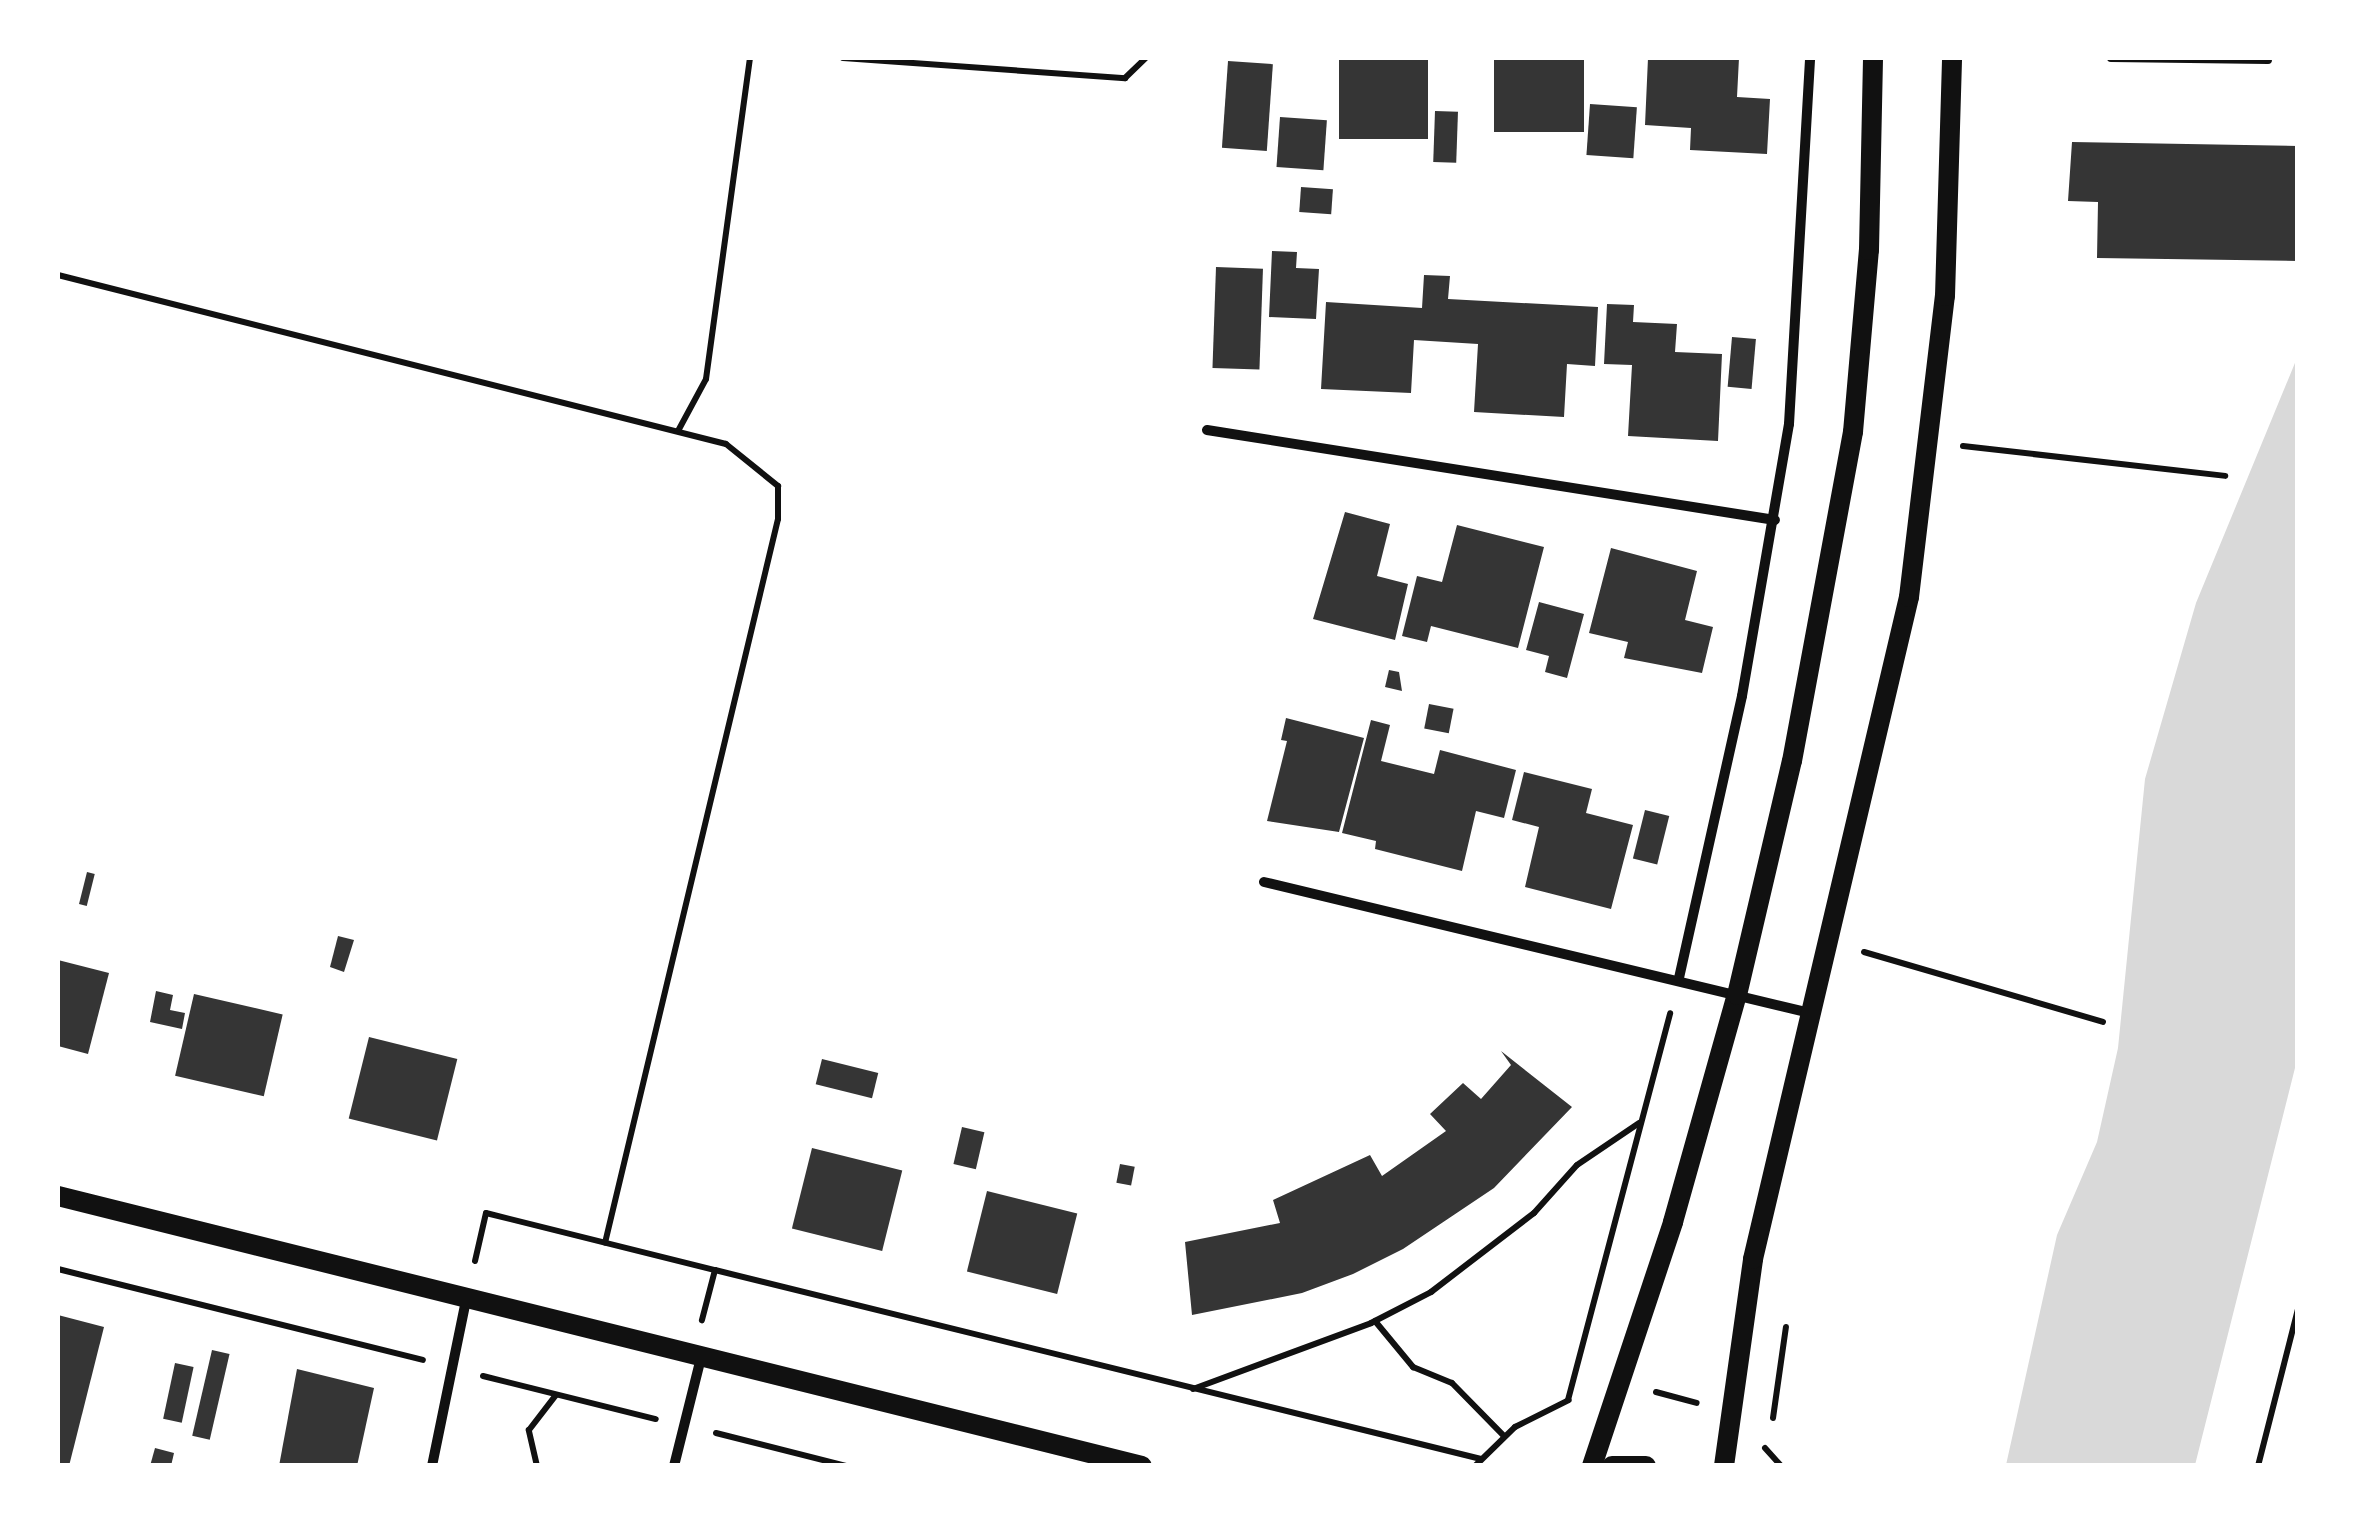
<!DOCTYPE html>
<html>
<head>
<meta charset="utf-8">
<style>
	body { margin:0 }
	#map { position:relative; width:2355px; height:1523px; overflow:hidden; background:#fff; font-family:"Space Grotesk",sans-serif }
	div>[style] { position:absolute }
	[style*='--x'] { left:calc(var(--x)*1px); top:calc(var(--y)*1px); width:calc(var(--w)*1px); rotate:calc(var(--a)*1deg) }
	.water>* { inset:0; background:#d9d9d9 }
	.building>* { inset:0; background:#353535; transform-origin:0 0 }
	.path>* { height:6px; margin:-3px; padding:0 3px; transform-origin:3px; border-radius:3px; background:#111 }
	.service>* { height:8px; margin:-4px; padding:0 4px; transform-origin:4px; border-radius:4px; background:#111 }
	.minor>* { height:10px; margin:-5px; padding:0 5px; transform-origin:5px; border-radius:5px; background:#111 }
	.secondary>* { height:20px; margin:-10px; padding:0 10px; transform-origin:10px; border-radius:10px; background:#111 }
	span { translate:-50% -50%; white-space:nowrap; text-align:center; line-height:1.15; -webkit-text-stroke:8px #fff; paint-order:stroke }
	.frame { position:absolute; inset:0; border:60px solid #fff; pointer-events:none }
</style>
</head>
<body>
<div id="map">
	<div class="water">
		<i style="clip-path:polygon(2297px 358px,2297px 1060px,2195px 1465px,2006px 1465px,2057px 1235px,2097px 1142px,2118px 1048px,2145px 779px,2196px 603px)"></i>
	</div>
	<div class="building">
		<i style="left:1339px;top:58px;width:89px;height:81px"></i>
		<i style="left:1494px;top:58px;width:90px;height:74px"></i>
		<i style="clip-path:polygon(1648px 58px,1739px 58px,1737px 97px,1770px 99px,1767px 154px,1690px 150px,1691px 128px,1645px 125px)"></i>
		<i style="left:1228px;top:61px;width:45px;height:87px;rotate:4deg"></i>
		<i style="left:1590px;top:104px;width:47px;height:51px;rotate:4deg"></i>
		<i style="left:1435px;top:111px;width:23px;height:51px;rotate:2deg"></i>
		<i style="left:1280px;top:117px;width:47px;height:50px;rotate:4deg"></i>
		<i style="clip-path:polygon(2072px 142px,2298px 146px,2298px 261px,2097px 258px,2098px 202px,2068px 201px)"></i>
		<i style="left:1301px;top:187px;width:32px;height:25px;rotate:4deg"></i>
		<i style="clip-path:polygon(1272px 251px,1297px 252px,1296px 268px,1319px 269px,1316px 319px,1269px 317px)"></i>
		<i style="left:1216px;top:267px;width:47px;height:101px;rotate:2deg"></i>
		<i style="clip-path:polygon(1424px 275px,1450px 276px,1448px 299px,1598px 307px,1595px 366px,1567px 364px,1564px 417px,1474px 412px,1478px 344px,1414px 340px,1411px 393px,1321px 389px,1326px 302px,1422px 308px)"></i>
		<i style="clip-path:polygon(1607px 304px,1634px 305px,1633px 322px,1677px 324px,1675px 352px,1722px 354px,1718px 441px,1628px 436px,1632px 365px,1604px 364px)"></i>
		<i style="left:1732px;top:337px;width:24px;height:50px;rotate:5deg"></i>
		<i style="clip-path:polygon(1345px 512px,1390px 524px,1377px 576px,1408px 584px,1395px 640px,1313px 619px)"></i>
		<i style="clip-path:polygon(1457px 525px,1544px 547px,1518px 648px,1431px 626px,1427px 642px,1402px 636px,1417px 576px,1442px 582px)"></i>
		<i style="clip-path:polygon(1611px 548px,1697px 571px,1685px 620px,1713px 627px,1702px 673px,1624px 658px,1628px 642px,1589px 633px)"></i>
		<i style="clip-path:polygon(1539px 602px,1584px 614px,1567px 678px,1545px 672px,1549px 656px,1526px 650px)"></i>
		<i style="clip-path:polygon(1389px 670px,1399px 672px,1402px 691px,1385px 687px)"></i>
		<i style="left:1429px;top:704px;width:25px;height:25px;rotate:11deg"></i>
		<i style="clip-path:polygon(1286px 718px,1364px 738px,1339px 832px,1267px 821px,1287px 741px,1281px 740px)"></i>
		<i style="clip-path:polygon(1371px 720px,1390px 725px,1381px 761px,1434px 774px,1440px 750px,1516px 770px,1504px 818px,1476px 811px,1462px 871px,1375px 849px,1376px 841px,1342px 833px)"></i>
		<i style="clip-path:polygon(1524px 772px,1592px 789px,1586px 813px,1633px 825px,1611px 909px,1525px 887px,1539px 827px,1512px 820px)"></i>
		<i style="left:1645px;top:810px;width:25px;height:50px;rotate:14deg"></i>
		<i style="left:87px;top:872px;width:8px;height:33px;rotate:14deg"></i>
		<i style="clip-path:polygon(338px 936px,354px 940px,344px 972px,330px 967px)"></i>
		<i style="clip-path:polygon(58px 960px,109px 973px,88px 1054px,58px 1046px)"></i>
		<i style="clip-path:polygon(156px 991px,173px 995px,170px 1010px,185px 1013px,182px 1029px,150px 1022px)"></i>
		<i style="left:194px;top:994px;width:91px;height:84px;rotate:13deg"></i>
		<i style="left:369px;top:1037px;width:91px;height:84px;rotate:14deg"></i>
		<i style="clip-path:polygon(1501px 1051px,1572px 1107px,1494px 1188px,1403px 1249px,1353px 1274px,1302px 1293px,1192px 1315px,1185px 1242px,1280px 1223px,1273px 1200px,1370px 1155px,1382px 1176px,1446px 1131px,1430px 1114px,1463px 1083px,1481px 1099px,1511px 1065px)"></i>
		<i style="left:822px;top:1059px;width:58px;height:26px;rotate:14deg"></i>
		<i style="left:962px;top:1127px;width:23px;height:38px;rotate:13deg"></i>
		<i style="left:812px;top:1148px;width:93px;height:83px;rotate:14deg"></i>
		<i style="left:1120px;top:1164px;width:15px;height:19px;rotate:11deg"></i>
		<i style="left:987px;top:1191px;width:93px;height:83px;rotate:14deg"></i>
		<i style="clip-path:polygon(58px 1315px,104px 1327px,69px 1466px,58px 1466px)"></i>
		<i style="left:212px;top:1350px;width:18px;height:88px;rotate:13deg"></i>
		<i style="left:175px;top:1363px;width:19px;height:57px;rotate:12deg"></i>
		<i style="clip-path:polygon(297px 1369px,374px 1388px,357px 1466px,279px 1466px)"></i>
		<i style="clip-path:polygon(155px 1448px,174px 1453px,171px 1466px,150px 1466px)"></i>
	</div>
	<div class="path">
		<i style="--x:843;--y:58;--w:283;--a:4.1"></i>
		<i style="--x:1125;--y:78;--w:29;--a:-44"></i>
		<i style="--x:58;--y:275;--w:689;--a:14.2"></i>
		<i style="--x:726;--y:444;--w:67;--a:38.9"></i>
		<i style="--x:778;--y:486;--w:33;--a:90"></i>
		<i style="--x:778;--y:519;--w:744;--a:103.44"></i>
		<i style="--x:678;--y:431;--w:59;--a:-61.7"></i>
		<i style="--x:706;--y:379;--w:324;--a:-82.2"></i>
		<i style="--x:1963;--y:446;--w:264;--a:6.5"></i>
		<i style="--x:1864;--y:952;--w:249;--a:16.3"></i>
		<i style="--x:475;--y:1261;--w:49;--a:-77.1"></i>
		<i style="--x:486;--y:1213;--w:236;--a:14"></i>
		<i style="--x:715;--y:1270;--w:52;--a:104.6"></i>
		<i style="--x:58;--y:1269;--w:376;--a:14"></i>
		<i style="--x:715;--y:1270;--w:789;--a:13.86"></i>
		<i style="--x:1375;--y:1321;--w:60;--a:50.4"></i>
		<i style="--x:1413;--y:1367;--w:42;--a:22.3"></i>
		<i style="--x:1452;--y:1383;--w:74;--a:45.5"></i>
		<i style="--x:483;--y:1376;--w:178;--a:14"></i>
		<i style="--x:1193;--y:1389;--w:190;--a:-20.3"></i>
		<i style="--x:1371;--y:1323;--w:68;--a:-27.3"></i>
		<i style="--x:1431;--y:1292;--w:130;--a:-37.5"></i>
		<i style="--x:1534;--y:1213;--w:64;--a:-48.1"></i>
		<i style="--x:1577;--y:1165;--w:75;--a:-34.1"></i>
		<i style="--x:1656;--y:1392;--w:42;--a:15"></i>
		<i style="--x:1568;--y:1400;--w:400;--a:-75.2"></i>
		<i style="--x:1773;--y:1418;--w:92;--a:-81.9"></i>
		<i style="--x:716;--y:1433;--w:134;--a:14.2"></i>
		<i style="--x:1765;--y:1448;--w:24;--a:48"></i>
		<i style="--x:537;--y:1466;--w:37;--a:-103"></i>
		<i style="--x:529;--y:1430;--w:44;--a:-52.4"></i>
		<i style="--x:1475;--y:1466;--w:56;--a:-44.3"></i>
		<i style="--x:1515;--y:1427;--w:60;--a:-26.6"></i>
		<i style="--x:2258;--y:1466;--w:162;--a:-75.7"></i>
	</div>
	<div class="service">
		<i style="--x:2111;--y:58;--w:157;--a:0.7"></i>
	</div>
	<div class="minor">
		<i style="--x:1207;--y:430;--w:575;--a:9"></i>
		<i style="--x:1264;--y:882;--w:561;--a:13.49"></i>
		<i style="--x:1679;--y:978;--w:289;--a:-77.4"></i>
		<i style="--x:1742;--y:696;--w:276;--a:-80.2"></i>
		<i style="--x:1789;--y:424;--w:367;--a:-86.7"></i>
		<i style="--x:432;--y:1466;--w:174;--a:-78.4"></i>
		<i style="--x:674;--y:1466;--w:115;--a:-76"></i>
	</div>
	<div class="secondary">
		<i style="--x:58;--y:1196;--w:1117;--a:13.99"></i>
		<i style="--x:1592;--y:1466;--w:257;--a:-71.6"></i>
		<i style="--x:1673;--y:1222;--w:236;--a:-74.3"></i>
		<i style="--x:1737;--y:995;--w:240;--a:-76.8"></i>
		<i style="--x:1792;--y:761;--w:335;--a:-79.5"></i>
		<i style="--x:1853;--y:432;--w:183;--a:-85"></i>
		<i style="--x:1869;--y:250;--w:192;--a:-88.8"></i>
		<i style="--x:1612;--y:1466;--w:34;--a:0"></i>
		<i style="--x:1724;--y:1466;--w:209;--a:-82"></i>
		<i style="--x:1753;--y:1259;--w:680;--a:-76.74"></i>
		<i style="--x:1909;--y:597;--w:303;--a:-83.2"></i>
		<i style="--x:1945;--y:296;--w:238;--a:-88.3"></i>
	</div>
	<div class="frame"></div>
</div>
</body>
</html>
